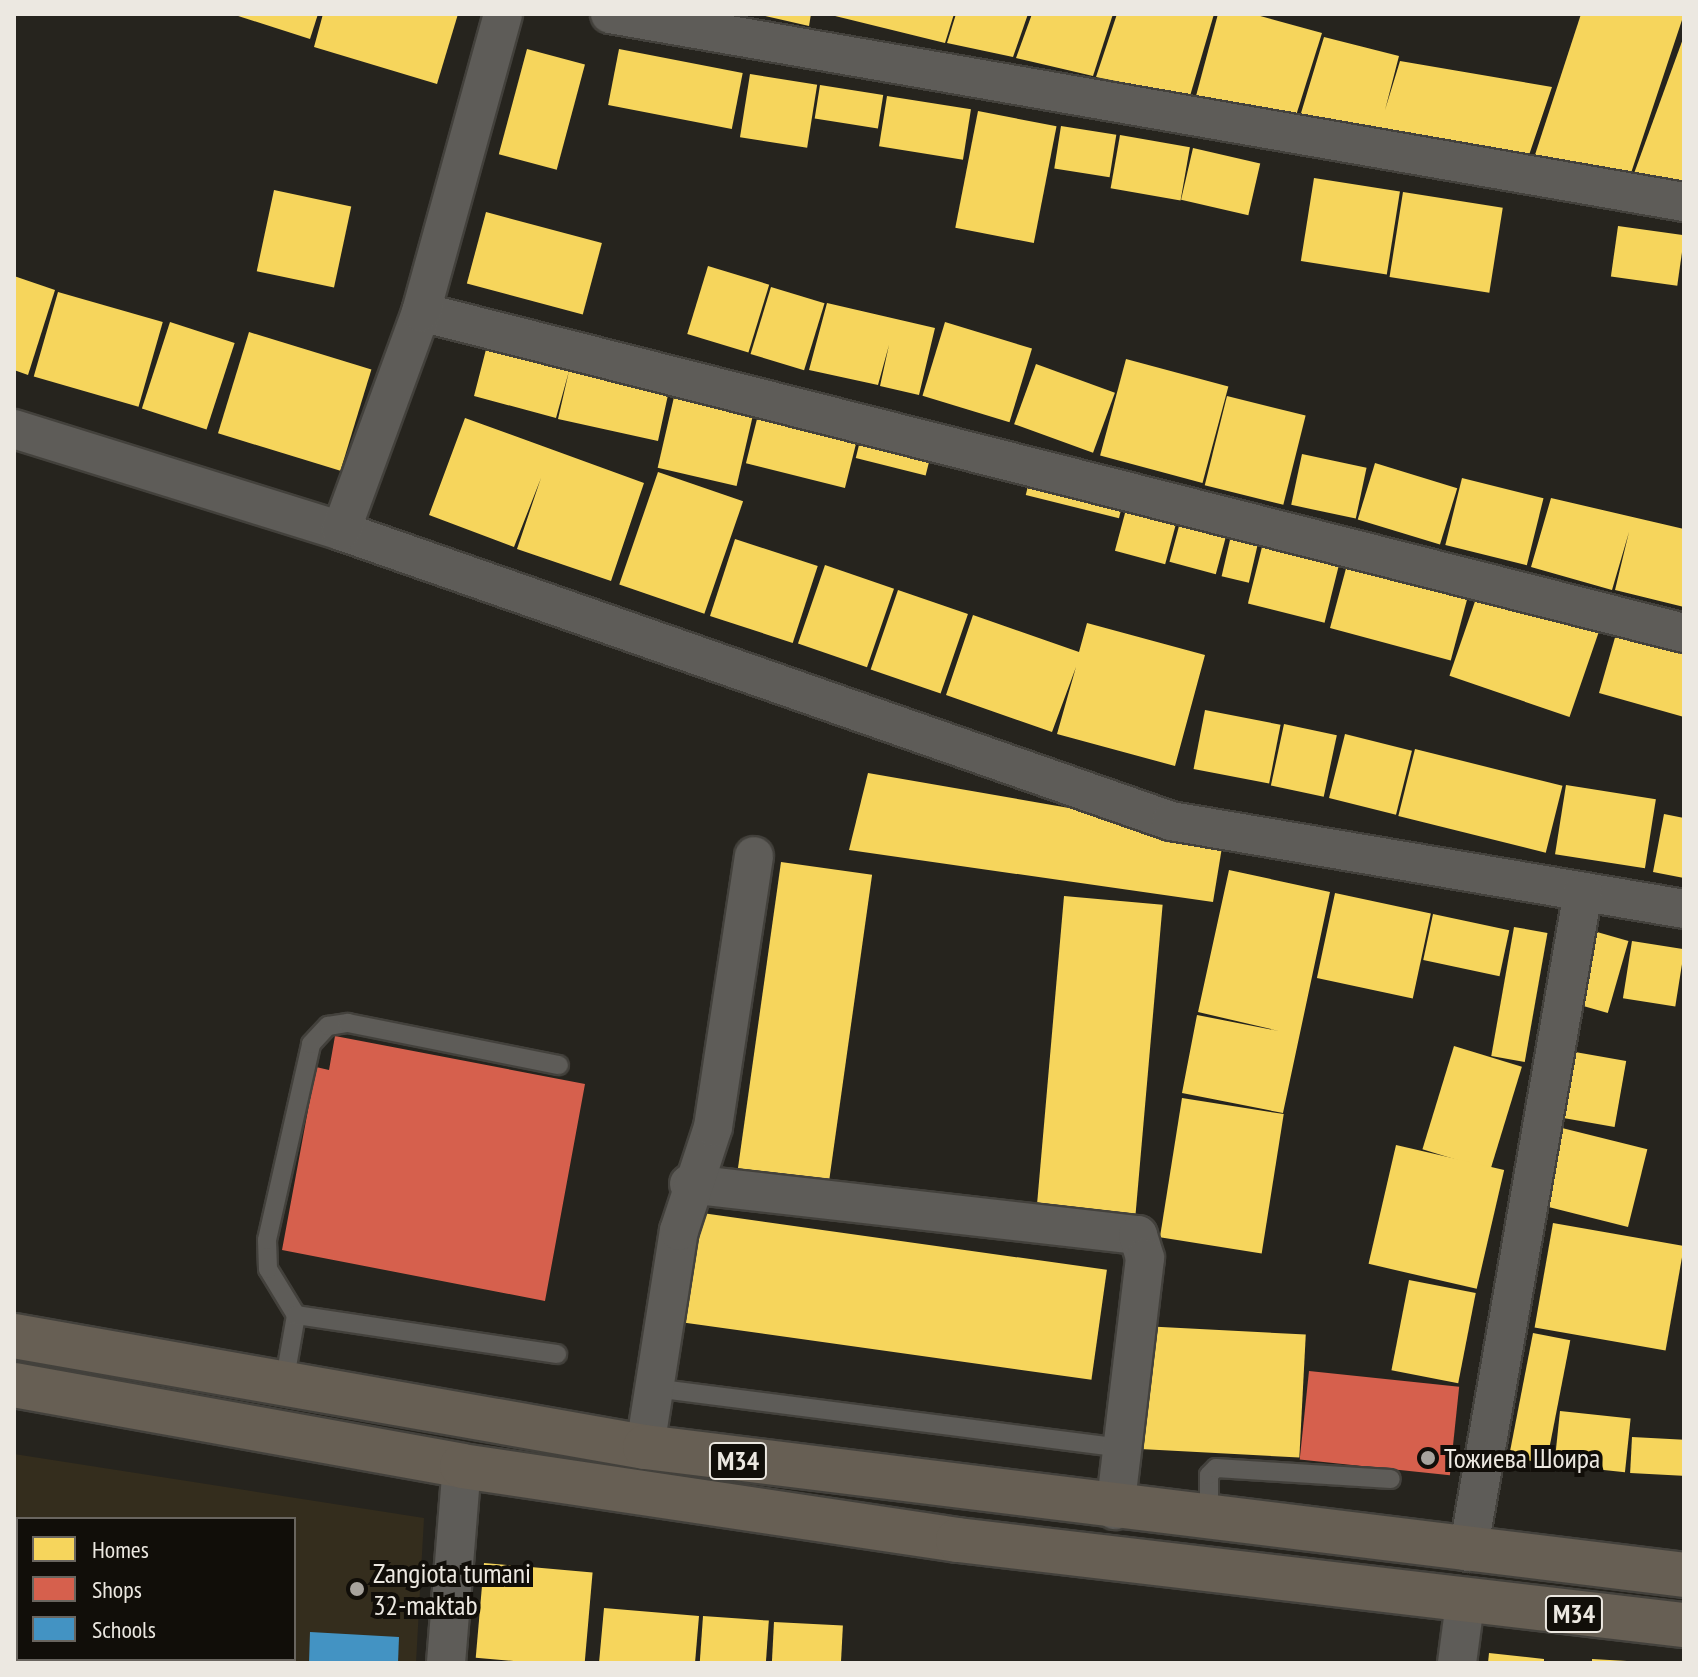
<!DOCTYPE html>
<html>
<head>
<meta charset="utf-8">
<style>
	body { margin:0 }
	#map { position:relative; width:1698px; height:1677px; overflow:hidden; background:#26241e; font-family:"PT Sans Narrow",sans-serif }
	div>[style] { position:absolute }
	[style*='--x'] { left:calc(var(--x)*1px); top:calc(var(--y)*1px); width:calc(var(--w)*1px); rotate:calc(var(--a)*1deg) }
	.built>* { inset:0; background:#342d1d }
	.homes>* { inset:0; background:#f6d55c; transform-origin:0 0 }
	.shops>* { inset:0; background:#d6604d; transform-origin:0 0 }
	.schools>* { inset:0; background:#4393c3 }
	.roads { filter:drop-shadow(2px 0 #43413c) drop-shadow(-2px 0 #43413c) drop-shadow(0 2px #43413c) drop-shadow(0 -2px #43413c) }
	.lane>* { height:18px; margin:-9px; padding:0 9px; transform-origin:9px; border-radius:9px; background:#5e5c58 }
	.street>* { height:38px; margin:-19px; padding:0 19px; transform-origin:19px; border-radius:19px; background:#5e5c58 }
	.primary>* { height:44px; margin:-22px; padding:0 22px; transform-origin:22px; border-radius:22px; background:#675f54 }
	.dots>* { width:22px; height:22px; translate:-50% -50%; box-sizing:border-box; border:4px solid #110e09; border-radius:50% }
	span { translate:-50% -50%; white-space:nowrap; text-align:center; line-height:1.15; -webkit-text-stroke:8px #110e09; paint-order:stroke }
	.shield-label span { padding:2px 6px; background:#110e09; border:2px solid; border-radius:6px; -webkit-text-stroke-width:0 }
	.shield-label { font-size:26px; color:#ece8e1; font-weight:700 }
	.poi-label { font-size:28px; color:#ece8e1 }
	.left { translate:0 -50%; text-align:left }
	.frame { position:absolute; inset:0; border:16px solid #ece8e1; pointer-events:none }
	.legend { position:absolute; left:16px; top:1517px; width:280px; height:144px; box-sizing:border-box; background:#110e09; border:2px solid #69655f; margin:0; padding:10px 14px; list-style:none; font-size:24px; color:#ece8e1 }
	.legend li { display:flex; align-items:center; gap:16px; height:40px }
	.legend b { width:40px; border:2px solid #69655f }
</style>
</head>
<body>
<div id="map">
	<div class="built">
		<i style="clip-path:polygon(evenodd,14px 1454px,424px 1518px,416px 1663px,14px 1663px,14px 1454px,18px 1519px,294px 1519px,294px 1659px,18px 1659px,18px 1519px)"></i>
	</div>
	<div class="homes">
		<i style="clip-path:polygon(232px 14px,318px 14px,310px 39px)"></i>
		<i style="clip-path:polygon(323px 14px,458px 14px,437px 84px,314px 47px)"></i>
		<i style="clip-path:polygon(756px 14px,811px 14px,809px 26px)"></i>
		<i style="clip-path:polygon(827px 14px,954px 14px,945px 43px)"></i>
		<i style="clip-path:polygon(956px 14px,1028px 14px,1013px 57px,947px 43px)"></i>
		<i style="clip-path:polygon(1032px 14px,1113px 14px,1093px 76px,1016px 58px)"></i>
		<i style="clip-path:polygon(1117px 14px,1214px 14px,1190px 96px,1096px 77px)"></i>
		<i style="clip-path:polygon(1218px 14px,1253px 14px,1322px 33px,1294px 122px,1196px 96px)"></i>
		<i style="clip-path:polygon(1581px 14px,1684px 14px,1629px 179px,1532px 164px)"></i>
		<i style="clip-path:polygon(1684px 36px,1684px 187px,1632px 179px)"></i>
		<i style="clip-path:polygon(1324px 37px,1399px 56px,1385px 110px,1400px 61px,1552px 87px,1526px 164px,1298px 123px)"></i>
		<i style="left:527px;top:49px;width:60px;height:109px;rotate:15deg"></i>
		<i style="left:619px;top:49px;width:126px;height:57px;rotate:11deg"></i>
		<i style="left:750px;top:74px;width:68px;height:64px;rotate:9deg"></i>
		<i style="left:820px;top:85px;width:64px;height:34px;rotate:9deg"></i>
		<i style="left:887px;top:96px;width:85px;height:51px;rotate:9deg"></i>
		<i style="left:978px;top:111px;width:80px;height:119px;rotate:11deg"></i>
		<i style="left:1061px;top:126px;width:56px;height:43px;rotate:9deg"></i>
		<i style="left:1120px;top:135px;width:71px;height:54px;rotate:10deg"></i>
		<i style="left:1193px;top:148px;width:69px;height:53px;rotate:13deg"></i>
		<i style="left:1314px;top:178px;width:87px;height:84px;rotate:9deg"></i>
		<i style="left:274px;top:190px;width:79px;height:83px;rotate:12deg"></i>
		<i style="left:1403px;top:192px;width:101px;height:86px;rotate:9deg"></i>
		<i style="left:486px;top:212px;width:120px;height:74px;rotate:15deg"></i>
		<i style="left:1618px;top:226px;width:67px;height:51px;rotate:8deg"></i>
		<i style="left:708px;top:266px;width:64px;height:71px;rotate:17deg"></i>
		<i style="clip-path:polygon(14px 276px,55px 290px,28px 375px,14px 370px)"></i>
		<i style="left:771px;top:287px;width:56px;height:70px;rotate:17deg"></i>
		<i style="left:58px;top:292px;width:109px;height:88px;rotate:16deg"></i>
		<i style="clip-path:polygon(827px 303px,935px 328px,919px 395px,880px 386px,889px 345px,878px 385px,809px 370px)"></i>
		<i style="left:170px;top:322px;width:68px;height:91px;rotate:18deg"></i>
		<i style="left:945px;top:322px;width:91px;height:77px;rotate:17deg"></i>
		<i style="clip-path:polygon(491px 330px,671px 381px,658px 441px,558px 419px,569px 371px,556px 418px,474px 396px)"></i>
		<i style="left:249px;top:332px;width:128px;height:106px;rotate:17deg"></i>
		<i style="left:1126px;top:359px;width:106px;height:100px;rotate:15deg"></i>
		<i style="left:1036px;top:364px;width:84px;height:64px;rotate:20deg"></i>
		<i style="left:677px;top:384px;width:81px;height:86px;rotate:13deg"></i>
		<i style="left:1227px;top:396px;width:81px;height:92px;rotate:14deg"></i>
		<i style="left:760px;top:407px;width:102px;height:58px;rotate:14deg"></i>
		<i style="clip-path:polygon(465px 418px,644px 483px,611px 581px,517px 549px,541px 478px,514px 547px,429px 515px)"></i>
		<i style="left:863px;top:429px;width:72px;height:30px;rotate:14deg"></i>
		<i style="left:1302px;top:454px;width:66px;height:52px;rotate:12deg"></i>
		<i style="left:1034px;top:462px;width:96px;height:34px;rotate:14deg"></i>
		<i style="left:1375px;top:463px;width:86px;height:59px;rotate:17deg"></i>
		<i style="left:658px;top:472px;width:90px;height:119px;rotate:19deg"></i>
		<i style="left:1462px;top:478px;width:84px;height:69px;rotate:14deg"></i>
		<i style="left:1132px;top:487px;width:52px;height:66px;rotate:15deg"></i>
		<i style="clip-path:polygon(1551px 498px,1684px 529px,1684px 607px,1615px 590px,1629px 532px,1612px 590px,1531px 567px)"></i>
		<i style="left:1186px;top:500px;width:48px;height:64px;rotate:15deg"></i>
		<i style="left:1236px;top:514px;width:28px;height:64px;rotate:13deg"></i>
		<i style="left:1268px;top:523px;width:79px;height:83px;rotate:14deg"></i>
		<i style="left:735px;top:539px;width:87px;height:81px;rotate:18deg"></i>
		<i style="left:1352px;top:546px;width:125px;height:85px;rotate:15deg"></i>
		<i style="left:825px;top:565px;width:73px;height:83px;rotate:19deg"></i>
		<i style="left:1481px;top:584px;width:127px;height:97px;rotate:19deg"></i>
		<i style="left:898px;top:590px;width:74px;height:84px;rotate:19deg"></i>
		<i style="clip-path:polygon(973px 615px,1079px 652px,1087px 623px,1205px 655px,1175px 766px,1057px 734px,1076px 667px,1052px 732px,946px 695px)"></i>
		<i style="clip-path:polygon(1616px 634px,1684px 653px,1684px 717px,1599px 693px)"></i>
		<i style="left:1205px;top:710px;width:77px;height:60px;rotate:11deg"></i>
		<i style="left:1284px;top:724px;width:54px;height:63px;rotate:12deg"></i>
		<i style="left:1345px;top:734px;width:69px;height:66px;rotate:14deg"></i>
		<i style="left:1415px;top:749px;width:152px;height:69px;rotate:14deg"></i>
		<i style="clip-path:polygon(868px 773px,1224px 835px,1213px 902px,849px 850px)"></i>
		<i style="left:1566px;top:785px;width:91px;height:70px;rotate:9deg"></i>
		<i style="clip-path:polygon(1664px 814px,1684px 818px,1684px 878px,1653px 872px)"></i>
		<i style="left:781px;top:862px;width:92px;height:322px;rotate:8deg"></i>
		<i style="clip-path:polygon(1229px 870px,1330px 892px,1283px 1113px,1182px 1093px,1197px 1015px,1279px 1031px,1198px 1012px)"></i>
		<i style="left:1335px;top:893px;width:98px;height:87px;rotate:12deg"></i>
		<i style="left:1064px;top:896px;width:99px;height:316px;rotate:5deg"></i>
		<i style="left:1433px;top:914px;width:78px;height:47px;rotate:12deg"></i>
		<i style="left:1514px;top:927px;width:34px;height:131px;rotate:10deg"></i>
		<i style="left:1590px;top:930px;width:40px;height:75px;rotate:16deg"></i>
		<i style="left:1632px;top:941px;width:53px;height:58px;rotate:9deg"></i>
		<i style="left:1454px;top:1046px;width:71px;height:108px;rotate:17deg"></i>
		<i style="left:1575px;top:1052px;width:52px;height:67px;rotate:10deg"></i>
		<i style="left:1182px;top:1098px;width:103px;height:141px;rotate:9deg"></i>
		<i style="left:1562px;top:1128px;width:88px;height:80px;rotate:14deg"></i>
		<i style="left:1396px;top:1145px;width:111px;height:122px;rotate:13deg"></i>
		<i style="left:688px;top:1211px;width:423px;height:111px;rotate:8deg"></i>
		<i style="left:1553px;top:1223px;width:133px;height:106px;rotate:10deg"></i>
		<i style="left:1409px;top:1280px;width:68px;height:92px;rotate:11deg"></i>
		<i style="left:1142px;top:1326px;width:164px;height:123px;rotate:3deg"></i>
		<i style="left:1533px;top:1333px;width:38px;height:126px;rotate:11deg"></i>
		<i style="left:1560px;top:1411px;width:71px;height:54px;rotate:6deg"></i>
		<i style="left:1632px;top:1437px;width:52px;height:36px;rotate:3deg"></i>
		<i style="left:484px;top:1563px;width:109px;height:95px;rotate:5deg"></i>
		<i style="clip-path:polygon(604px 1608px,699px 1616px,695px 1663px,599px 1663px)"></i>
		<i style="left:703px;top:1616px;width:66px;height:47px;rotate:4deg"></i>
		<i style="left:774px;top:1622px;width:69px;height:41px;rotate:3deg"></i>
		<i style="clip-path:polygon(1489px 1653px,1544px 1659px,1544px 1663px,1488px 1663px)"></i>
		<i style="clip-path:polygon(1592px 1659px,1627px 1661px,1627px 1663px,1592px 1663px)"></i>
	</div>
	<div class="shops">
		<i style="clip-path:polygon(335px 1036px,585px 1084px,545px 1301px,282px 1250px,316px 1067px,329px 1070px)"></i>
		<i style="left:1309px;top:1371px;width:151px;height:89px;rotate:6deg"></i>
	</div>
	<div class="schools">
		<i style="clip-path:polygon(310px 1632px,399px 1637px,398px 1663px,309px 1663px)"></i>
	</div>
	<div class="roads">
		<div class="lane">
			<i style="--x:296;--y:1315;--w:54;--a:-121.3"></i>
			<i style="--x:268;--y:1269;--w:29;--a:-92"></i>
			<i style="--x:267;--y:1240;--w:201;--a:-77.3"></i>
			<i style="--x:311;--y:1044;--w:25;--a:-47"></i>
			<i style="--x:328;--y:1026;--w:20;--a:-9"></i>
			<i style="--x:348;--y:1023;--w:215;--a:11.3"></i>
			<i style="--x:284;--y:1384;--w:70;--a:-80.1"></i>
			<i style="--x:296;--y:1315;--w:264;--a:8.5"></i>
			<i style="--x:654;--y:1388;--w:470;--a:7.3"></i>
			<i style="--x:1209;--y:1517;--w:42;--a:-90"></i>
			<i style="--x:1209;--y:1475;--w:10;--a:-45"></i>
			<i style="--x:1216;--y:1468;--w:175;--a:3.6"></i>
		</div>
		<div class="street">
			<i style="--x:610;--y:14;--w:1090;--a:9.93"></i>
			<i style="--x:421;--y:312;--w:1303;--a:14.26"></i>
			<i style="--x:14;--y:429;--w:343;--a:17.3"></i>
			<i style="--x:341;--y:531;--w:879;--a:19.26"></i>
			<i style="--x:1171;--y:821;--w:520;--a:9.73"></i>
			<i style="--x:341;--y:531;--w:233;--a:-69.9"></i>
			<i style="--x:421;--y:312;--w:309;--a:-74.6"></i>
			<i style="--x:689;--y:1184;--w:452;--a:6.5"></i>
			<i style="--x:1138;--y:1235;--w:24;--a:73"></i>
			<i style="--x:1145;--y:1258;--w:254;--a:96.8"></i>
			<i style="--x:645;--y:1447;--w:219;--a:-81.1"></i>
			<i style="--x:679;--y:1231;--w:109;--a:-71.9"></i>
			<i style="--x:713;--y:1127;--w:274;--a:-81.4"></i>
			<i style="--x:1468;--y:1552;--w:670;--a:-80.12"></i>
			<i style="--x:446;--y:1663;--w:198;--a:-85.4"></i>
			<i style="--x:1457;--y:1663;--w:61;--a:-82.4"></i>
		</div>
		<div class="primary">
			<i style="--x:14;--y:1336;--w:641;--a:9.98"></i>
			<i style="--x:645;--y:1447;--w:1047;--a:7.02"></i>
			<i style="--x:14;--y:1385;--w:455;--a:10.2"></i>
			<i style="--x:462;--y:1466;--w:501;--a:8.49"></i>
			<i style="--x:958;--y:1540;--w:731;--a:6.68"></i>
		</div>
	</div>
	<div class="dots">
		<i style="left:1428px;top:1458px;background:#a7a39d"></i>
		<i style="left:357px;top:1589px;background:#a7a39d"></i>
	</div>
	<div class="shield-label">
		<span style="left:738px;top:1461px">M34</span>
		<span style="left:1574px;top:1614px">M34</span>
	</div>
	<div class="poi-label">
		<span class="left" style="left:1444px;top:1458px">Тожиева Шоира</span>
		<span class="left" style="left:373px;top:1589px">Zangiota tumani<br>32-maktab</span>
	</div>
	<div class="frame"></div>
	<ul class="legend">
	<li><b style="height:22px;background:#f6d55c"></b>Homes</li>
	<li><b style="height:22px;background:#d6604d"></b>Shops</li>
	<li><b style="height:22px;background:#4393c3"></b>Schools</li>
	</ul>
</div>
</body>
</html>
